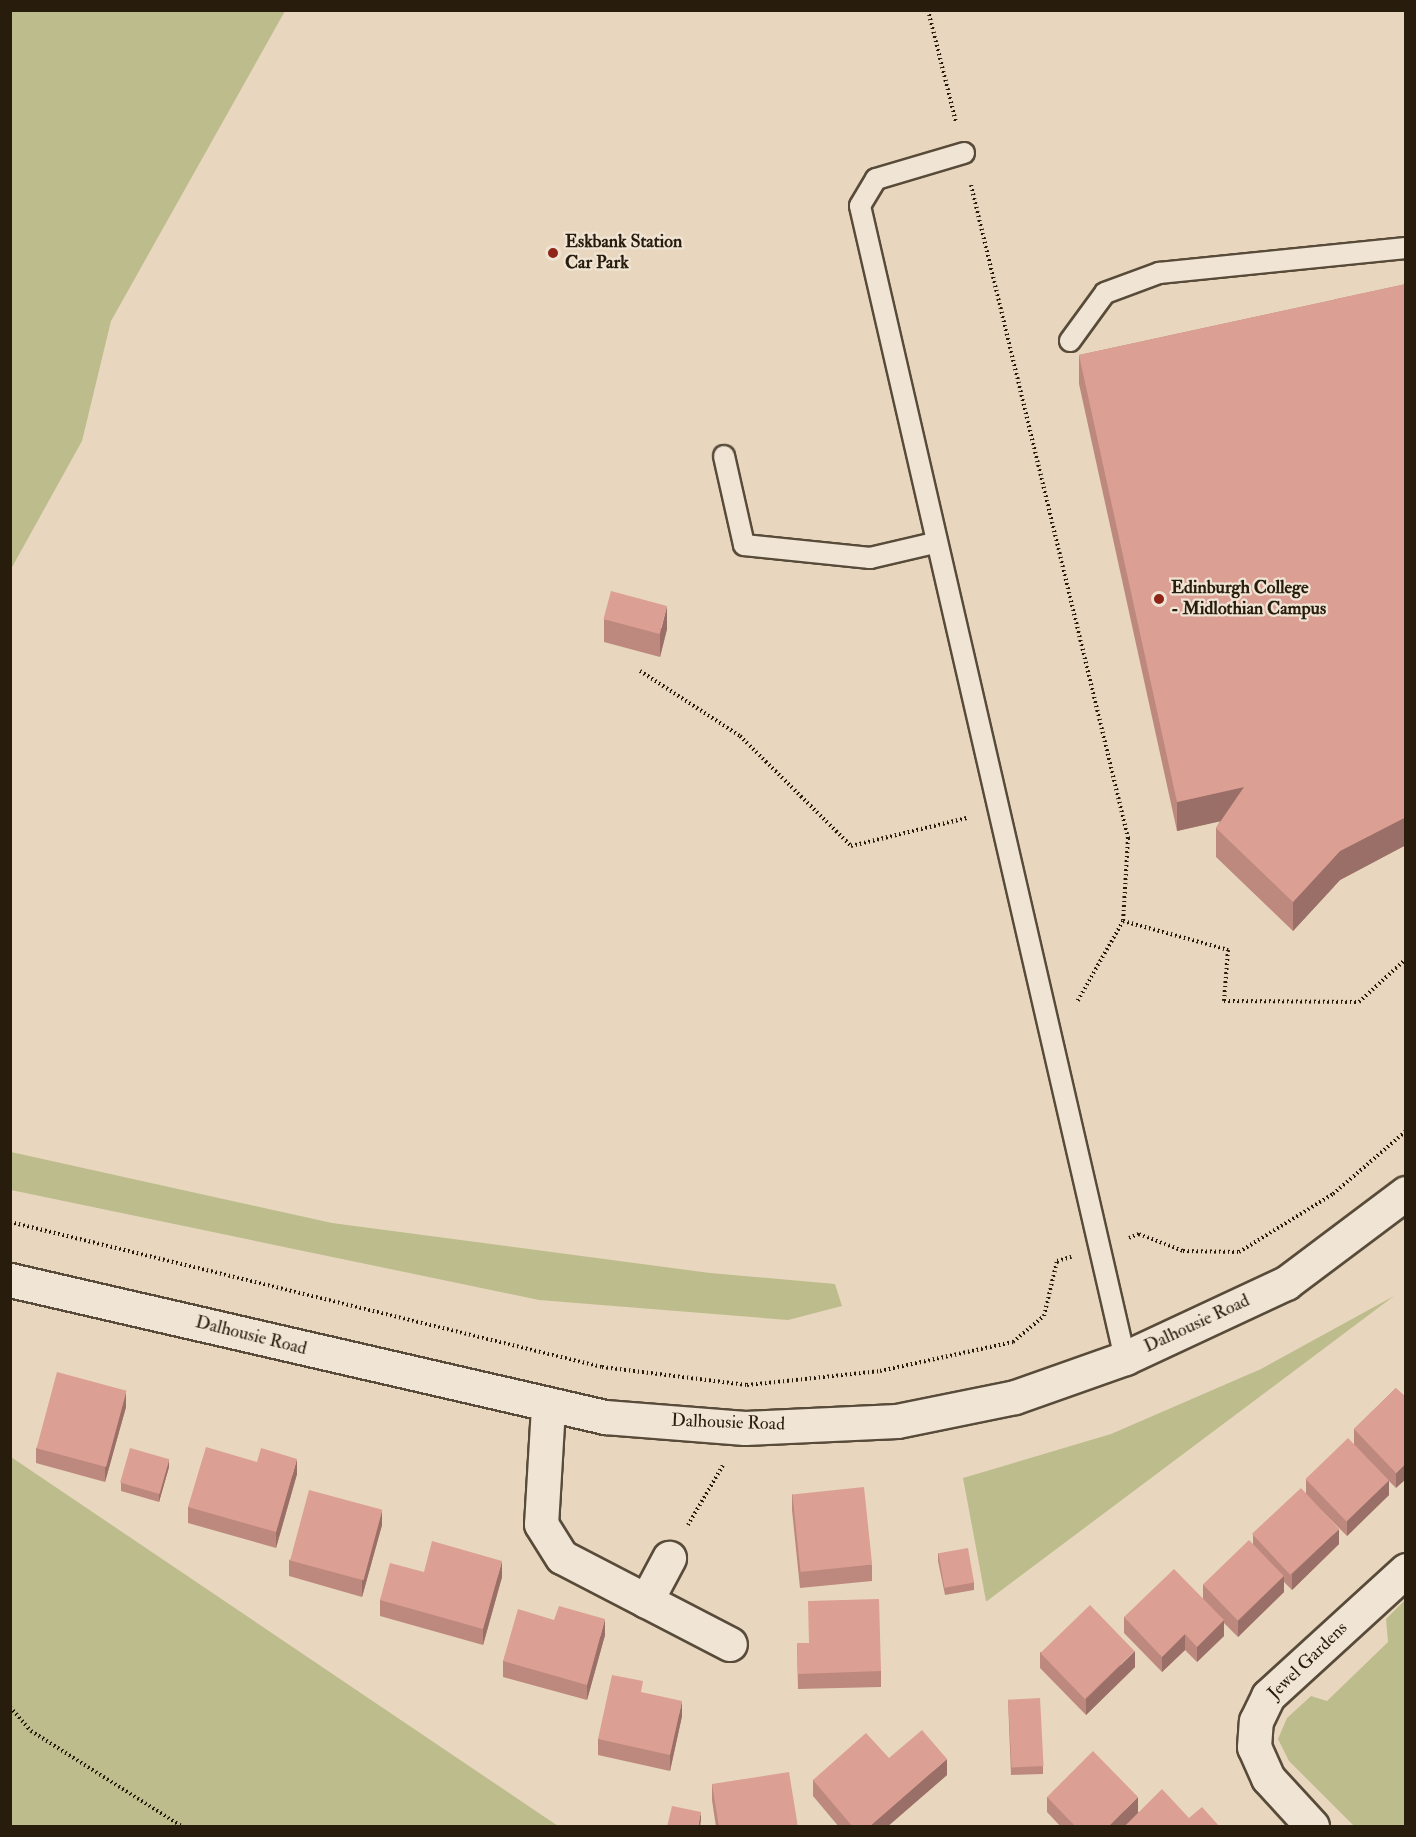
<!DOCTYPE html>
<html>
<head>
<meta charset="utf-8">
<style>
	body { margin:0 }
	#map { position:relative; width:1416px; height:1837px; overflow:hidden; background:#e8d7be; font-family:"IM FELL Double Pica",serif }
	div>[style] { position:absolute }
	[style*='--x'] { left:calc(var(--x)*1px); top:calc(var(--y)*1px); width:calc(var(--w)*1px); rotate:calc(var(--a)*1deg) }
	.green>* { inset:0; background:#bdbc8c }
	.path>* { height:4px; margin-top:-2px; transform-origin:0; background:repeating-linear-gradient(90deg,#281c0d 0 1.5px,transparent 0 4.5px) }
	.roads { filter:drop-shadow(2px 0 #584b39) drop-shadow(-2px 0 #584b39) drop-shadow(0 2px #584b39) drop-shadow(0 -2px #584b39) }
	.lane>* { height:20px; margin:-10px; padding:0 10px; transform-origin:10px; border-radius:10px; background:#f0e5d5 }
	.street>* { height:33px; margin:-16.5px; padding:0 16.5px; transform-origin:16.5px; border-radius:16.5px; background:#f0e5d5 }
	.secondary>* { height:33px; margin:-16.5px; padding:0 16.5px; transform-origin:16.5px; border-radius:16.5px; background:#f0e5d5 }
	.wall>* { inset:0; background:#bd897e }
	.shaded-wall>* { inset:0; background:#9a6f67 }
	.building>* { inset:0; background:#dc9f93; transform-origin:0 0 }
	.dots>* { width:16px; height:16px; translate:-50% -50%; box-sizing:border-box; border:3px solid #f0e5d5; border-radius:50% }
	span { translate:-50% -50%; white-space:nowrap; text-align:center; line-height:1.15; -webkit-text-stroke:4.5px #f0e5d5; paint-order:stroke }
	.poi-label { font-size:18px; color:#281c0d; font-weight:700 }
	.left { translate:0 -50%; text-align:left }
	.street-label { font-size:18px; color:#281c0d }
	.frame { position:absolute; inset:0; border:12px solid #281c0d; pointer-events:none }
</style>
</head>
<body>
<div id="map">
	<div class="green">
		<i style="clip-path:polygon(11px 10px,285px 11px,111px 321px,82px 441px,11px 569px)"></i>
		<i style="clip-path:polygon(11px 1152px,332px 1223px,710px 1273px,835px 1284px,842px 1306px,788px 1320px,539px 1300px,11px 1190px)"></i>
		<i style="clip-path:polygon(1394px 1296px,987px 1601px,986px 1601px,963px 1478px,1111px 1434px,1261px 1369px)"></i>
		<i style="clip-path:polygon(11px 1457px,558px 1826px,11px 1826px)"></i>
		<i style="clip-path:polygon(1405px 1600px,1405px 1826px,1354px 1826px,1289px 1761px,1278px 1739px,1287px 1718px,1311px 1696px,1327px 1701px,1388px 1642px,1386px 1619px)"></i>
	</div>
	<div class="path">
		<i style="--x:928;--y:10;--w:115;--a:76"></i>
		<i style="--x:971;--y:185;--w:672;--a:76.48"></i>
		<i style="--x:1128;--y:838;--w:83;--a:93.4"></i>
		<i style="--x:1123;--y:921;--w:93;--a:119.6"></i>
		<i style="--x:640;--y:671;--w:119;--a:33"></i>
		<i style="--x:740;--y:736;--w:156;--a:44.7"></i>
		<i style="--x:851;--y:846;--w:119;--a:-13.6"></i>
		<i style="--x:1123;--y:921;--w:109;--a:15.4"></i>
		<i style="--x:1228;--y:950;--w:51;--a:94.5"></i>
		<i style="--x:1224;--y:1001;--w:135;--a:0.4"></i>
		<i style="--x:1359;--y:1002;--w:64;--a:-42.5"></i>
		<i style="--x:10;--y:1222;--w:609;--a:13.76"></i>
		<i style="--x:602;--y:1367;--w:146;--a:7.1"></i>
		<i style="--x:747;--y:1385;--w:134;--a:-6"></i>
		<i style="--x:880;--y:1371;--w:136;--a:-12.3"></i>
		<i style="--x:1013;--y:1342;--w:40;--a:-40"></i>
		<i style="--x:1044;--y:1316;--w:57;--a:-76.7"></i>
		<i style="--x:1057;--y:1261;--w:15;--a:-16"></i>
		<i style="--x:1129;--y:1238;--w:11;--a:-22"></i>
		<i style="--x:1139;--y:1234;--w:47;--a:21.1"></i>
		<i style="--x:1183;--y:1251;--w:56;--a:1"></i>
		<i style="--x:1239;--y:1252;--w:110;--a:-31.7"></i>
		<i style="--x:1333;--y:1194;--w:96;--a:-40.8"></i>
		<i style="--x:688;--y:1525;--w:69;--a:-59.7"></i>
		<i style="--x:10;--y:1707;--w:32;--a:49"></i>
		<i style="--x:31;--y:1731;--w:178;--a:32.3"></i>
	</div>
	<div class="roads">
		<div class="lane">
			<i style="--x:964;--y:153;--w:92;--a:163.5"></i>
			<i style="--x:876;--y:179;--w:31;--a:121"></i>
			<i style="--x:860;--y:206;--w:1182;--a:77.05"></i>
			<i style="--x:1070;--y:341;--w:59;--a:-53.9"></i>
			<i style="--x:1105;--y:293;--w:58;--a:-20.3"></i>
			<i style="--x:1159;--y:273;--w:248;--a:-5.8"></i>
			<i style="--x:724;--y:456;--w:91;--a:77.3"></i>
			<i style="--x:744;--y:545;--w:127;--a:5.9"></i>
			<i style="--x:870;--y:558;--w:66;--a:-13.2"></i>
		</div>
		<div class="street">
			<i style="--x:548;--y:1407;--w:117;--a:93.4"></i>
			<i style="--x:541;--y:1524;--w:39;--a:58"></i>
			<i style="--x:562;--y:1557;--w:189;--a:27.4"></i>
			<i style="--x:646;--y:1601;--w:49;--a:-61.9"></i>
			<i style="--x:1312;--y:1826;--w:65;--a:-132.5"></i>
			<i style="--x:1268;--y:1778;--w:34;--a:-114"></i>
			<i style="--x:1254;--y:1747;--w:26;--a:-86"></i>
			<i style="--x:1256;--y:1721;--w:28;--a:-64"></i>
			<i style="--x:1268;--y:1696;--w:187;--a:-42.4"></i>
		</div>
		<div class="secondary">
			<i style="--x:10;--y:1280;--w:611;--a:12.97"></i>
			<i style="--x:605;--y:1417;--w:140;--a:4.5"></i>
			<i style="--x:745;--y:1428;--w:152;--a:-2.6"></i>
			<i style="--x:897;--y:1421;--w:120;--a:-11.5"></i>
			<i style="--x:1015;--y:1397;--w:117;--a:-19.5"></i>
			<i style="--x:1125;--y:1358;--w:178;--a:-25"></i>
			<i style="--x:1286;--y:1283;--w:150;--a:-36.9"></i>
		</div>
	</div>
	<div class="wall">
		<i style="clip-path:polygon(1406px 284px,1406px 845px,1340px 880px,1293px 931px,1216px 857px,1216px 828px,1220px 821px,1177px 831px,1079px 384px,1079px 355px)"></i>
		<i style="clip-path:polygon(604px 619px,667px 629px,660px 657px,604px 642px)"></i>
		<i style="clip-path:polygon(1396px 1388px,1396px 1488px,1389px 1481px,1389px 1495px,1347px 1536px,1320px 1509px,1339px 1544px,1292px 1590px,1284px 1582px,1284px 1592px,1238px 1637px,1224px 1623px,1224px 1636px,1197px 1662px,1185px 1650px,1162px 1672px,1124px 1633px,1124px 1617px,1203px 1598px,1203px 1585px,1253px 1544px,1253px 1535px,1306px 1494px,1306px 1479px,1354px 1444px,1354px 1429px)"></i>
		<i style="clip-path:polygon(126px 1407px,105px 1482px,36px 1463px,36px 1448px)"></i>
		<i style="clip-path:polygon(169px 1467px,159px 1502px,121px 1491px,121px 1483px)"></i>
		<i style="clip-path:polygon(297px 1474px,276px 1548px,188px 1523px,188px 1507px)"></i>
		<i style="clip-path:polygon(792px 1494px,872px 1565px,872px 1581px,800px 1588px,792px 1510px)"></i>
		<i style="clip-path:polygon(382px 1525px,362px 1597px,289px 1576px,289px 1560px)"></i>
		<i style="clip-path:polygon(938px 1553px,974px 1582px,974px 1590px,945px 1595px,938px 1561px)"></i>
		<i style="clip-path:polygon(424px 1572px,502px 1577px,483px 1645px,380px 1616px,380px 1600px)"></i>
		<i style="clip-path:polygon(605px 1635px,587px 1700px,503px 1677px,503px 1661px)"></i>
		<i style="clip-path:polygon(797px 1643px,881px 1671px,881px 1687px,798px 1689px)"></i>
		<i style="clip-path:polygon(1040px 1652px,1135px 1667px,1086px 1715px,1040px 1668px)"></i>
		<i style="clip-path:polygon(643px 1693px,682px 1716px,670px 1771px,598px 1755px,598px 1739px)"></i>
		<i style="clip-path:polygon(1008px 1699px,1043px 1766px,1043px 1774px,1011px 1775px)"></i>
		<i style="clip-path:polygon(889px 1758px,947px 1775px,887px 1827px,839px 1827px,813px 1796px,813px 1780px)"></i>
		<i style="clip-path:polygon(712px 1784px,798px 1827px,716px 1827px,712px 1800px)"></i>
		<i style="clip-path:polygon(1047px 1797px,1138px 1812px,1189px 1818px,1220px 1827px,1061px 1827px,1047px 1812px)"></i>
	</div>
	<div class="shaded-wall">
		<i style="clip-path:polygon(667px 606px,667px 629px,660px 657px,660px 634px)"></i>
		<i style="clip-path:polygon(1244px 787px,1244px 816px,1177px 831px,1177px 802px)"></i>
		<i style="clip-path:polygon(1406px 817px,1406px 845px,1340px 880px,1293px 931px,1293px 902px,1340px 851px)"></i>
		<i style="clip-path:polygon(126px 1391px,126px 1407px,105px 1482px,105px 1467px)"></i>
		<i style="clip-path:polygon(169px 1459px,169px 1467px,159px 1502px,159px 1494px)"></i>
		<i style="clip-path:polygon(297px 1459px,297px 1474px,276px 1548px,276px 1532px)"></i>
		<i style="clip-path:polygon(1406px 1463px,1406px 1479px,1396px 1488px,1396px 1473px)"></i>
		<i style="clip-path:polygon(1389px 1480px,1389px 1495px,1347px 1536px,1347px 1520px)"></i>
		<i style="clip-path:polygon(382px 1510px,382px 1525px,362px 1597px,362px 1581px)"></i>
		<i style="clip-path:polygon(1339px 1529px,1339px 1544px,1292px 1590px,1292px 1574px)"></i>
		<i style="clip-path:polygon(502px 1561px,502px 1577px,483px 1645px,483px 1629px)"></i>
		<i style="clip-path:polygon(1284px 1576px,1284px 1592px,1238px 1637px,1238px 1621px)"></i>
		<i style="clip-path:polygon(605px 1619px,605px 1635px,587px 1700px,587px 1685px)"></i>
		<i style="clip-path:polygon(1224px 1620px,1224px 1636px,1197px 1662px,1197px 1647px)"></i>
		<i style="clip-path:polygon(1185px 1634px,1185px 1650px,1162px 1672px,1162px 1657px)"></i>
		<i style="clip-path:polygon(1135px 1651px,1135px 1667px,1086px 1715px,1086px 1699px)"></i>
		<i style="clip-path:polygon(682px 1701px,682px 1716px,670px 1771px,670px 1755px)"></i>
		<i style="clip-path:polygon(947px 1759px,947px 1775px,887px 1827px,869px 1827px)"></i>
		<i style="clip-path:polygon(1138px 1797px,1138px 1813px,1124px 1827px,1108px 1827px)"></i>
		<i style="clip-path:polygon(701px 1812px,701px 1820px,700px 1827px,698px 1827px)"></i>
	</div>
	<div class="building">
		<i style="clip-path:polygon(1406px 284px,1406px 817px,1340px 851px,1293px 902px,1216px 828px,1244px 787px,1177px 802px,1079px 355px)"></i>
		<i style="left:611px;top:591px;width:58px;height:29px;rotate:15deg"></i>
		<i style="left:57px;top:1372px;width:72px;height:79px;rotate:15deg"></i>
		<i style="clip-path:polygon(1396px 1388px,1406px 1397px,1406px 1463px,1396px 1473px,1354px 1429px)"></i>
		<i style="left:1348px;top:1438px;width:59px;height:59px;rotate:46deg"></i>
		<i style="clip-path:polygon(206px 1447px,257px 1462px,261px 1448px,297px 1459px,276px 1532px,188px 1507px)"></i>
		<i style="left:130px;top:1448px;width:41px;height:36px;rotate:16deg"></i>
		<i style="left:864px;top:1487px;width:78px;height:72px;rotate:84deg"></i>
		<i style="left:1301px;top:1488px;width:56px;height:67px;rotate:47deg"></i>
		<i style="left:309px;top:1490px;width:76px;height:73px;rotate:15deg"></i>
		<i style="left:1249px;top:1540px;width:50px;height:64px;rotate:46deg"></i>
		<i style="clip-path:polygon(432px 1541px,502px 1561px,483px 1629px,380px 1600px,390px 1563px,424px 1572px)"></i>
		<i style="left:968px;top:1548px;width:35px;height:30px;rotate:80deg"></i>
		<i style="clip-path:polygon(1174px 1569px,1224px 1620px,1197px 1647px,1185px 1634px,1162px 1657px,1124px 1617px)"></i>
		<i style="clip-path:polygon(879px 1599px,881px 1671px,798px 1674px,797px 1643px,809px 1643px,808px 1601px)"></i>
		<i style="left:1090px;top:1605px;width:64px;height:69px;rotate:46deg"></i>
		<i style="clip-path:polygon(559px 1606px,605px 1619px,587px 1685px,503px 1661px,518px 1609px,554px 1620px)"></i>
		<i style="clip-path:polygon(612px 1675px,643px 1681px,641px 1692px,682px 1701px,670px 1755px,598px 1739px)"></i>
		<i style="left:1040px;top:1698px;width:68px;height:32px;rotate:87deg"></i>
		<i style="clip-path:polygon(922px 1730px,947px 1759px,869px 1827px,853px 1827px,813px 1780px,866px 1733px,889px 1758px)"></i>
		<i style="clip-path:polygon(1093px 1751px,1138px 1797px,1108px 1827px,1076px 1827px,1047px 1797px)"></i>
		<i style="clip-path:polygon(789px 1772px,798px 1827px,719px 1827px,712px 1784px)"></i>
		<i style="clip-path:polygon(1162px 1789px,1189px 1818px,1202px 1807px,1220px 1827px,1124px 1827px)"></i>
		<i style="clip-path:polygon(672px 1806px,701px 1812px,698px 1827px,667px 1827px)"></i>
	</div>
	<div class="dots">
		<i style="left:553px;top:253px;background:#8f2418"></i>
		<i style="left:1159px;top:599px;background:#8f2418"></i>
	</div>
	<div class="poi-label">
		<span class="left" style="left:565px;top:253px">Eskbank Station<br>Car Park</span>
		<span class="left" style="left:1171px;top:599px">Edinburgh College<br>- Midlothian Campus</span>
	</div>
	<div class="street-label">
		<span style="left:1197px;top:1324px;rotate:-25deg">Dalhousie Road</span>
		<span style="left:251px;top:1336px;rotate:14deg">Dalhousie Road</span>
		<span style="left:728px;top:1423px;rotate:2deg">Dalhousie Road</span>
		<span style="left:1308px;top:1661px;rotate:-44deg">Jewel Gardens</span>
	</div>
	<div class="frame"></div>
</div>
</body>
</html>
